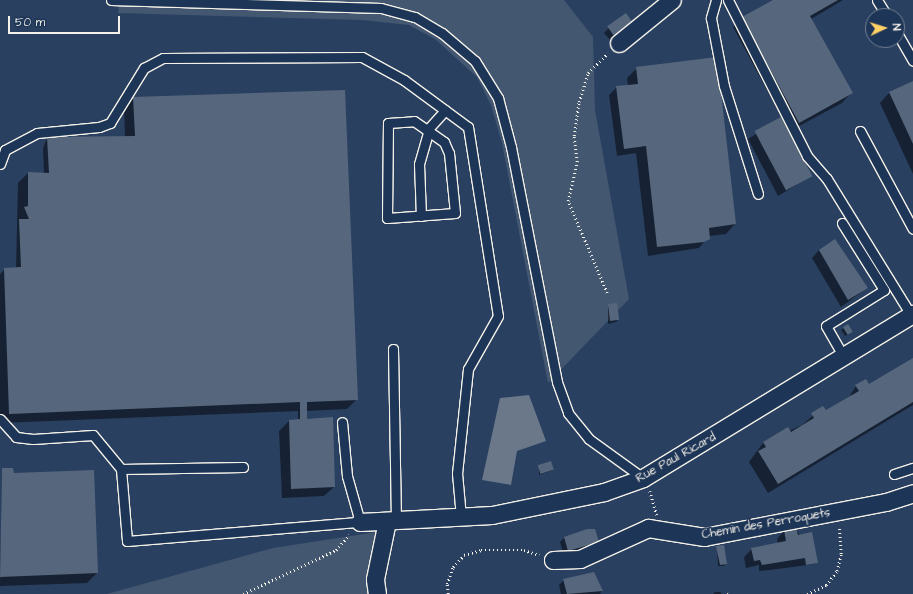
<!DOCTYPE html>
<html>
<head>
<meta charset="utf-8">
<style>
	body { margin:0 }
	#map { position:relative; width:913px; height:594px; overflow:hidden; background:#2a4060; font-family:"Architects Daughter",sans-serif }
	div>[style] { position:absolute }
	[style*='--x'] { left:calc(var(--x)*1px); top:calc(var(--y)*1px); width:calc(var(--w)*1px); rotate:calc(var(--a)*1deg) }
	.green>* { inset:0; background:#445771 }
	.water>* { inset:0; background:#6a788a }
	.shadow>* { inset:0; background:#0007 }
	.building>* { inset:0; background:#56677d; transform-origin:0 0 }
	.path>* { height:2.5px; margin-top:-1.25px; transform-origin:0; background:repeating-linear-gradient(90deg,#f4f1e8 0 1px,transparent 0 4px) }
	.roads { filter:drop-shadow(1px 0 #f4f1e8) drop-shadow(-1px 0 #f4f1e8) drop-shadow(0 1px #f4f1e8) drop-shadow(0 -1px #f4f1e8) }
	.lane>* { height:9px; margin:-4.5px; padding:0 4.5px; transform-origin:4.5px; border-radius:4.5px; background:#1d3557 }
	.street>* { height:17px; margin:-8.5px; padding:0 8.5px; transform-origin:8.5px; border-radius:8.5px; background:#1d3557 }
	span { translate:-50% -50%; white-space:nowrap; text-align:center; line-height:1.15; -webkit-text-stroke:3.5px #1d3557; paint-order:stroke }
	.street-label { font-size:12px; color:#f4f1e8 }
	.north { position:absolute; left:865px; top:8px; width:40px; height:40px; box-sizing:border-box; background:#1d3557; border:1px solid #738091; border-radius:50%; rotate:86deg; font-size:11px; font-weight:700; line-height:16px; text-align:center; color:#f4f1e8 }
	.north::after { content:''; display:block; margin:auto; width:14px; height:18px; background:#ffd166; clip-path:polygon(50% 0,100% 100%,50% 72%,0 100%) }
	.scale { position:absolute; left:8px; top:16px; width:112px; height:18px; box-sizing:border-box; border:2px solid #f4f1e8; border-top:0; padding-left:5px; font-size:12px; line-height:14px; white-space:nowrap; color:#f4f1e8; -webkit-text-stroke:3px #1d3557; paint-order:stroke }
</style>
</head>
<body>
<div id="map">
	<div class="green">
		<i style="clip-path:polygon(120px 0,564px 0,593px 37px,595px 110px,629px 299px,548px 383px,502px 143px,491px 105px,477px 77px,435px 39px,409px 25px,362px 20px,118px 13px)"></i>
		<i style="clip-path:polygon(377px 532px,371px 594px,107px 594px,273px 548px)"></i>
	</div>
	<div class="water">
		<i style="clip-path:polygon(529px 395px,546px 441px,517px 451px,511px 485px,482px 480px,500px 398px)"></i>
	</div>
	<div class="shadow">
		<i style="clip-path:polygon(775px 0,843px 0,811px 19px,851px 93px,842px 103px,788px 132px,811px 176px,778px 196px,748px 139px,782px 118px,733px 27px,743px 18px)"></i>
		<i style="clip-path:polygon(627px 27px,610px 40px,604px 33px,609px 28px)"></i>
		<i style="clip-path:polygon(717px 59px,735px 224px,726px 234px,709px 236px,699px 248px,648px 256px,636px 153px,617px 156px,609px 95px,617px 87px,628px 86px,627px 78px,637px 68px)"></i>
		<i style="clip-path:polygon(913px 82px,913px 174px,880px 103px,889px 93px)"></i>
		<i style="clip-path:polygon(134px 98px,357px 399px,347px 409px,306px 411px,306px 420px,334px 487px,324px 496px,282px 498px,279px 431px,289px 421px,298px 420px,298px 411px,0 423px,0 274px,5px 269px,16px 269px,18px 183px,28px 173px,44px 174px,43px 148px,47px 138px,125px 137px,124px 108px)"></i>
		<i style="clip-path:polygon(819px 250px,867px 288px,841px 307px,812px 258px)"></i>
		<i style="clip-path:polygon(608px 306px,618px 320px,616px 322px,608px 324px)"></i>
		<i style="clip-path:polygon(848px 325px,849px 334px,845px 336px,841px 330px)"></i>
		<i style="clip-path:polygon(913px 360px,913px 405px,768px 493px,749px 462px,763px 443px,802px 425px,823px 407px,826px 412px,848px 399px,856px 386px,869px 386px)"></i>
		<i style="clip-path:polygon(539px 466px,553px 470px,539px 475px)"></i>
		<i style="clip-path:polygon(2px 469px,13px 473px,97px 573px,87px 583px,0 586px)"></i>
		<i style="clip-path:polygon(796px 529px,817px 562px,815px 564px,770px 570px,759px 571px,759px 565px,746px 568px,744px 557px,752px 549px,778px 544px,777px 539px,784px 531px)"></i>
		<i style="clip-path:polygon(595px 530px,593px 546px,564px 556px,560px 542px,564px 538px)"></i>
		<i style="clip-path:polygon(717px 547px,726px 563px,724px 566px,718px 566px)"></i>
		<i style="clip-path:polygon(594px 573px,602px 591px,600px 594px,561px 594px,559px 585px,564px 580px)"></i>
		<i style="clip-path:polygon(715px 592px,721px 592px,721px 594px,713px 594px)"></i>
	</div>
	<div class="building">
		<i style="clip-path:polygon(773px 0,838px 0,810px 16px,853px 93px,799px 123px,742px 17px)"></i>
		<i style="left:626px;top:13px;width:12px;height:23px;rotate:55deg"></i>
		<i style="clip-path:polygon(717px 57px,736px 224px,709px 228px,710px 239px,704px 242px,657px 247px,646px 146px,624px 149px,616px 86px,638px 84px,636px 67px)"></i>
		<i style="clip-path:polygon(913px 81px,913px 144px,889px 92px)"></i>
		<i style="clip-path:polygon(345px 90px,358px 400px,307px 402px,307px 419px,333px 417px,335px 487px,291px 489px,289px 420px,300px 419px,300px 402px,9px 414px,4px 268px,21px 267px,19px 219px,29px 219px,24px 207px,28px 206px,28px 172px,49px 173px,47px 137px,135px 136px,133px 97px)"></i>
		<i style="left:781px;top:117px;width:67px;height:30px;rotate:62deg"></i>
		<i style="clip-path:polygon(835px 239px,868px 288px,848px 300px,819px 250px)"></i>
		<i style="left:617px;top:303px;width:17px;height:9px;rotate:83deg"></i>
		<i style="left:848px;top:324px;width:9px;height:6px;rotate:58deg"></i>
		<i style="clip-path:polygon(913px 358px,913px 402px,778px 484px,758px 451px,766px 447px,763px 442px,788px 427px,791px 432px,814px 418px,811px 413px,823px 406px,826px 410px,859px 391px,855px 385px,866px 379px,869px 384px)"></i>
		<i style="left:551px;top:461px;width:9px;height:14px;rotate:72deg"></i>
		<i style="clip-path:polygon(2px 468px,13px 468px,14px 473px,94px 470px,98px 573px,0 577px)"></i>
		<i style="clip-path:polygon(796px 528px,798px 535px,812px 532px,818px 563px,806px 565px,805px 558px,762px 565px,760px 560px,754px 561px,751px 548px,786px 541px,784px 530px)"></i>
		<i style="clip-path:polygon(587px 529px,595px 529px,599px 542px,568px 551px,564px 537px)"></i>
		<i style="clip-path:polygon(724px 545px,727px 564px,720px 565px,716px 546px)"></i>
		<i style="clip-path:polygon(594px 572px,603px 591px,567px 594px,563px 579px)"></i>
	</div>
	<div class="path">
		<i style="--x:607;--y:293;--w:100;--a:-113"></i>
		<i style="--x:568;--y:201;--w:40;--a:-77"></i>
		<i style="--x:577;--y:162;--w:26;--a:-97"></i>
		<i style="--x:574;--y:136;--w:34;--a:-82"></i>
		<i style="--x:579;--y:102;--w:30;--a:-73"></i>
		<i style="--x:588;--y:73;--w:28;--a:-45"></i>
		<i style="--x:650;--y:491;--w:25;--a:74"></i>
		<i style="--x:727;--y:593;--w:1;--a:45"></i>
		<i style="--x:243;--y:594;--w:103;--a:-25.3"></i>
		<i style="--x:336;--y:550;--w:20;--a:-49"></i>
		<i style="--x:448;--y:594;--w:10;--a:-96"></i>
		<i style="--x:447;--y:584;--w:18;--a:-71"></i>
		<i style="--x:453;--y:567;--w:16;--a:-47"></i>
		<i style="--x:464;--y:555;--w:18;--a:-16"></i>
		<i style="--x:481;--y:550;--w:43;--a:0"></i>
		<i style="--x:524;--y:550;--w:16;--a:18"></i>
		<i style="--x:807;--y:594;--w:21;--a:-25"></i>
		<i style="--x:826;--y:585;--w:18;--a:-52"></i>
		<i style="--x:837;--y:571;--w:17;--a:-77"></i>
		<i style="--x:841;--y:554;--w:28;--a:-94"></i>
	</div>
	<div class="roads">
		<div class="lane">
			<i style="--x:111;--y:0;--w:270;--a:1.7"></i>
			<i style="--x:381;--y:8;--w:35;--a:15"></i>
			<i style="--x:415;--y:17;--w:31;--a:31"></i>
			<i style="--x:442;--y:33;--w:43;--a:40.3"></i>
			<i style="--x:475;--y:61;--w:44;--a:58.1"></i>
			<i style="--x:498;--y:98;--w:51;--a:75.1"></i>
			<i style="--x:511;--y:147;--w:239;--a:78.9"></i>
			<i style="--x:557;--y:382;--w:33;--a:70"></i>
			<i style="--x:568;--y:413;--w:33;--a:51"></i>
			<i style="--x:589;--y:439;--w:67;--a:35.8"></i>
			<i style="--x:716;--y:0;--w:19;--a:106"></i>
			<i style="--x:711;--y:18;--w:69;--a:79.2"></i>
			<i style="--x:724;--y:86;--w:113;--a:72.5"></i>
			<i style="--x:728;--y:0;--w:175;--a:63.1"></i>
			<i style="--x:807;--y:156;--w:30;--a:49"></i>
			<i style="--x:827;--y:179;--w:160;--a:58.3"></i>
			<i style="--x:877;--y:0;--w:19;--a:58"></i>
			<i style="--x:897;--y:33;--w:32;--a:60"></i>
			<i style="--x:414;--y:121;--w:37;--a:35"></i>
			<i style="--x:444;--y:142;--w:12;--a:66"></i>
			<i style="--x:449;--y:153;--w:60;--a:84.3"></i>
			<i style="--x:455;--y:213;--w:68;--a:175.8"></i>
			<i style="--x:387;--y:218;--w:95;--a:-89.4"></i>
			<i style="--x:388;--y:123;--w:26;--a:-4"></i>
			<i style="--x:860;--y:131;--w:111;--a:61.6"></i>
			<i style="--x:0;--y:164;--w:15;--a:-70"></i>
			<i style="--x:5;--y:150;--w:36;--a:-28"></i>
			<i style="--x:37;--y:133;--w:62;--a:-5.5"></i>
			<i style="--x:99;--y:127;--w:12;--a:-20"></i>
			<i style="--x:110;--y:123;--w:65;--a:-58.3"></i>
			<i style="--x:144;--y:68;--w:21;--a:-28"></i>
			<i style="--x:163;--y:58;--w:199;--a:-0.3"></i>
			<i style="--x:362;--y:57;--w:48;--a:28.7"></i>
			<i style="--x:404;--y:80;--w:79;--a:36.3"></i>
			<i style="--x:468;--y:127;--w:191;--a:81"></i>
			<i style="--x:498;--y:316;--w:61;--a:119.5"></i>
			<i style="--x:468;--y:369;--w:105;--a:96"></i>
			<i style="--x:457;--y:473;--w:44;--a:84.8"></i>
			<i style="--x:421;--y:216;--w:52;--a:-92.2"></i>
			<i style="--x:419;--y:164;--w:37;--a:-74"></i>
			<i style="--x:429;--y:128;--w:24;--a:-48"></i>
			<i style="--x:842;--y:223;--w:79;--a:57.9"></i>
			<i style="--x:884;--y:290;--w:68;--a:148.2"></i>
			<i style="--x:826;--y:326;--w:36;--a:60"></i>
			<i style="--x:393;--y:349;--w:172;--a:89"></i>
			<i style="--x:0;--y:419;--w:24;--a:48"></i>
			<i style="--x:16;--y:437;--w:17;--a:7"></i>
			<i style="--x:33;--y:439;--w:60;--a:-3.8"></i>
			<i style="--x:93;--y:435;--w:44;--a:50.5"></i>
			<i style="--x:243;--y:467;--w:122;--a:179.1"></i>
			<i style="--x:121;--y:469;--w:72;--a:85.2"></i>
			<i style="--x:127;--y:541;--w:234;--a:-4.7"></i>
			<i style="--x:360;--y:522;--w:48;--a:-105.8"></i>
			<i style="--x:347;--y:476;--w:54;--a:-95.3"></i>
			<i style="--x:894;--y:474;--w:20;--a:-18"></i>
		</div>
		<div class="street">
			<i style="--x:619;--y:43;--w:68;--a:-39.1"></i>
			<i style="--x:360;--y:522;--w:132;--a:-3"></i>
			<i style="--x:492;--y:515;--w:114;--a:-11.6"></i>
			<i style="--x:604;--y:492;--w:41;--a:-19.7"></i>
			<i style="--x:643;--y:478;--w:316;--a:-31.3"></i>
			<i style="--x:553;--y:560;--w:27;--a:-2"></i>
			<i style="--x:580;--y:559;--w:75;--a:-24.5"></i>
			<i style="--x:648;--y:528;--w:57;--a:9.1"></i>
			<i style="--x:704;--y:537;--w:185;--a:-10.9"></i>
			<i style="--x:886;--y:502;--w:28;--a:-18"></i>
			<i style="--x:377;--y:594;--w:15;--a:-98"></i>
			<i style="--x:375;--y:579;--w:59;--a:-78.3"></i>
		</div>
	</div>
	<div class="street-label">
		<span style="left:676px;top:458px;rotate:-29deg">Rue Paul Ricard</span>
		<span style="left:766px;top:524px;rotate:-10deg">Chemin des Perroquets</span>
	</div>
	<div class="north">N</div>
	<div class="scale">50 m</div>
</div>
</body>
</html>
